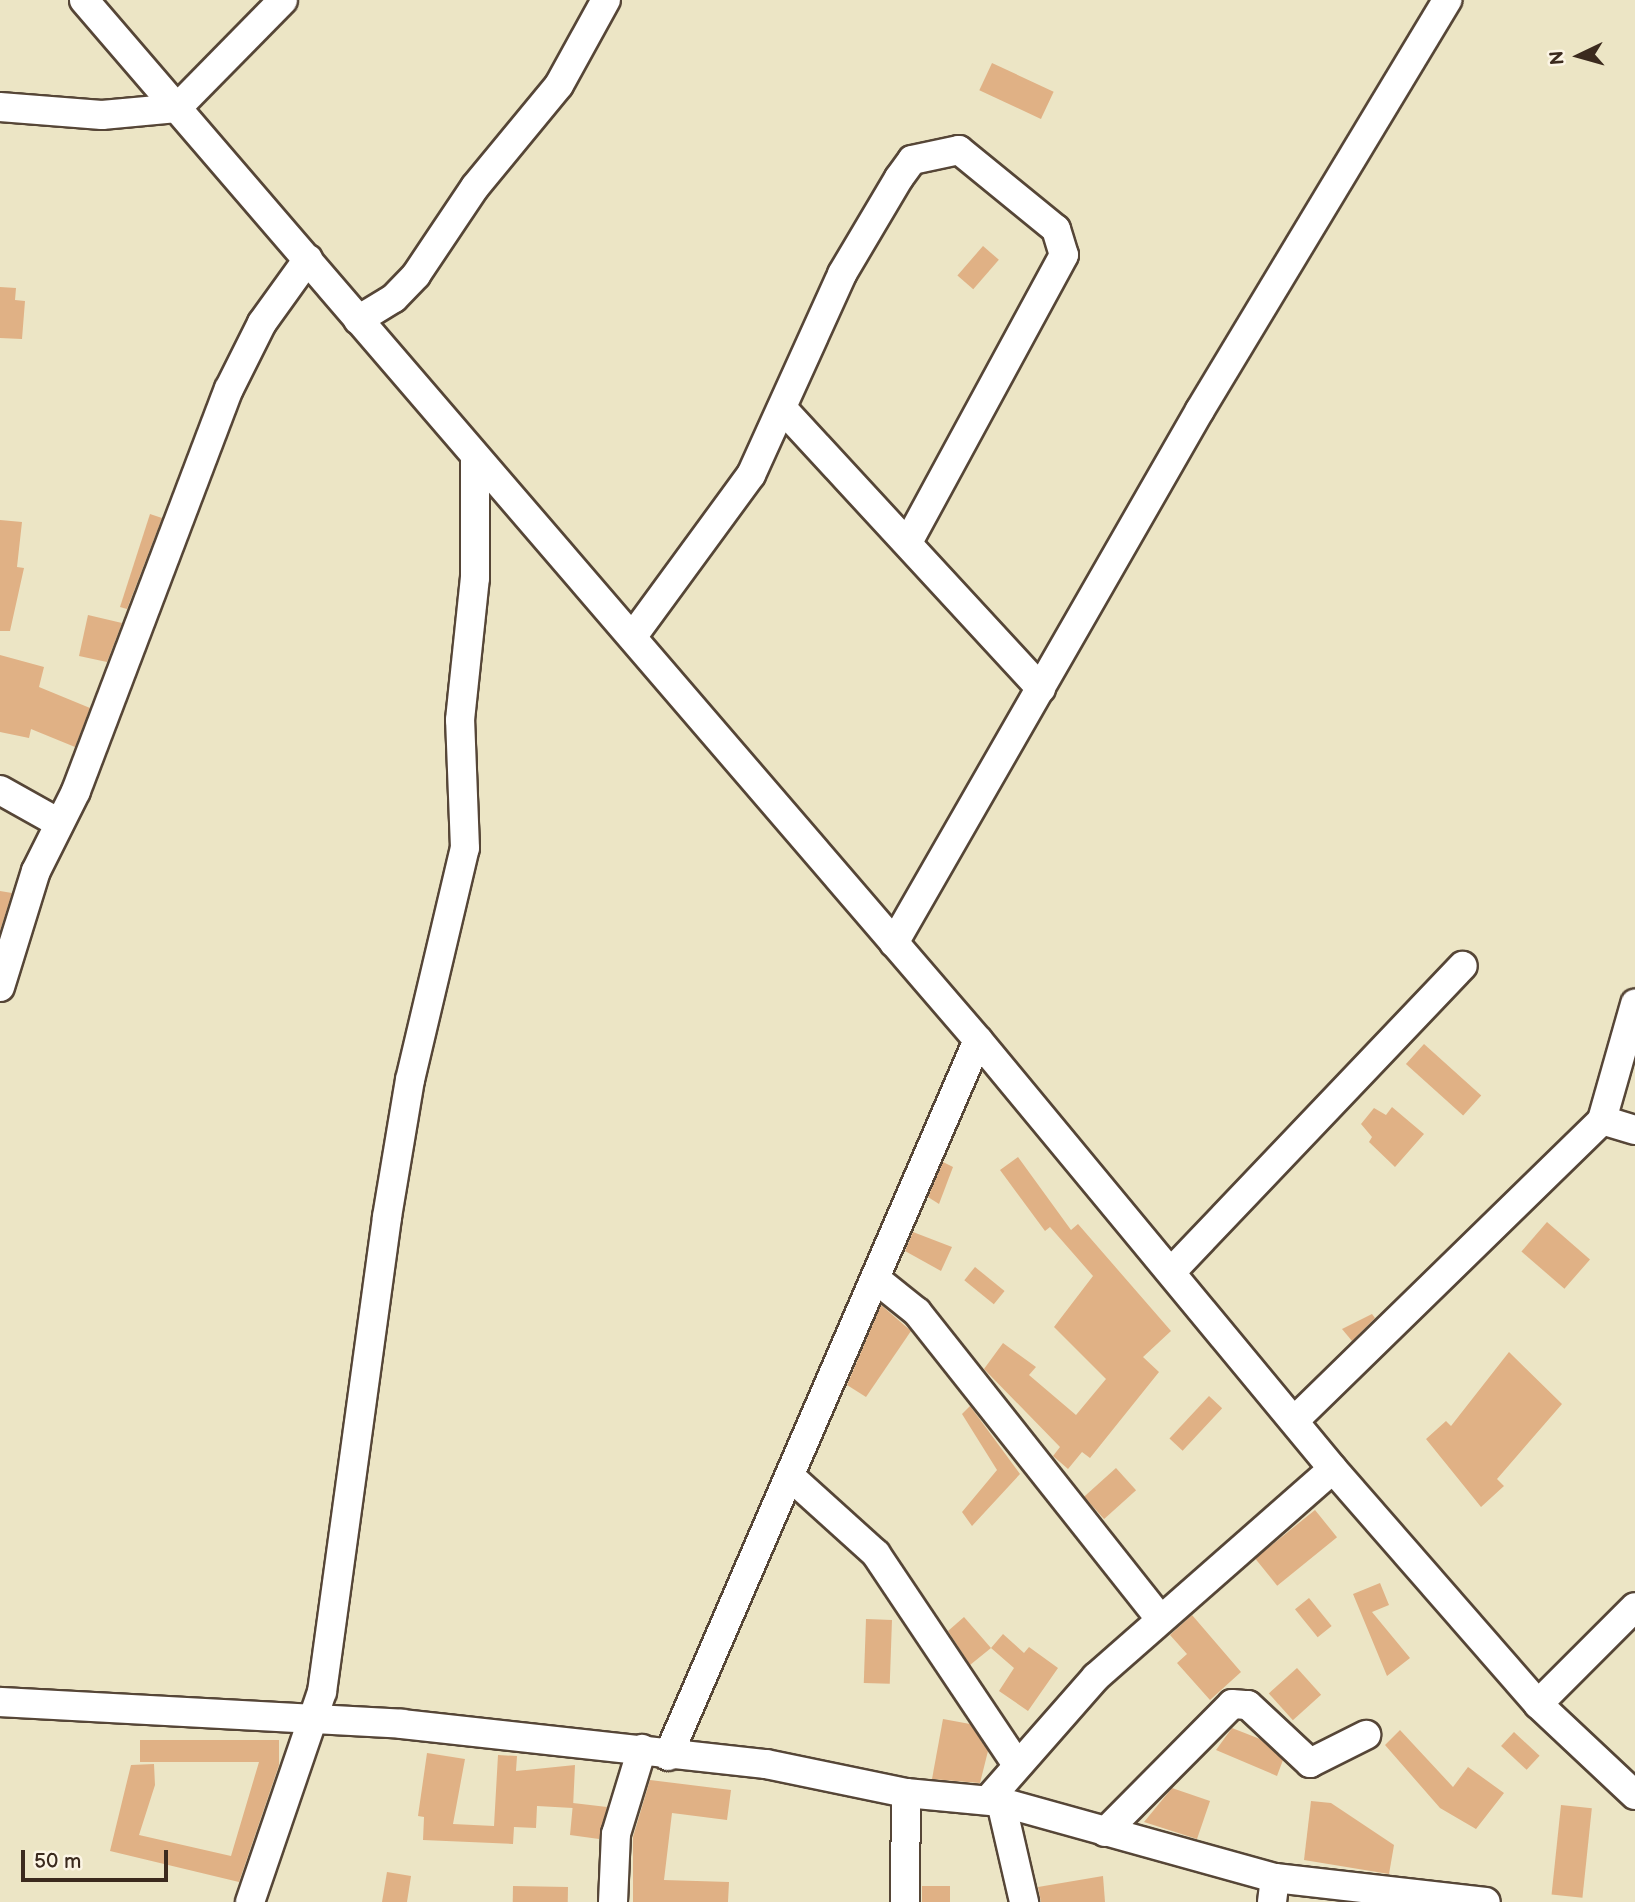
<!DOCTYPE html>
<html>
<head>
<meta charset="utf-8">
<style>
	body { margin:0 }
	#map { position:relative; width:1635px; height:1902px; overflow:hidden; background:#ece5c5; font-family:"Balsamiq Sans",sans-serif }
	div>[style] { position:absolute }
	[style*='--x'] { left:calc(var(--x)*1px); top:calc(var(--y)*1px); width:calc(var(--w)*1px); rotate:calc(var(--a)*1deg) }
	.building>* { inset:0; background:#e0b185; transform-origin:0 0 }
	.roads { filter:drop-shadow(2px 0 #564637) drop-shadow(-2px 0 #564637) drop-shadow(0 2px #564637) drop-shadow(0 -2px #564637) }
	.minor>* { height:28px; margin:-14px; padding:0 14px; transform-origin:14px; border-radius:14px; background:#fff }
	span { translate:-50% -50%; white-space:nowrap; text-align:center; line-height:1.15; -webkit-text-stroke:6px #fcf5e5; paint-order:stroke }
	.north { position:absolute; left:1544px; top:21px; width:70px; height:70px; -webkit-text-stroke:5px #fcf5e5; paint-order:stroke; rotate:265deg; font-size:19px; font-weight:700; line-height:28px; text-align:center; color:#3b2a1e }
	.north::after { content:''; display:block; margin:auto; width:24px; height:32px; background:#3b2a1e; clip-path:polygon(50% 0,100% 100%,50% 72%,0 100%) }
	.scale { position:absolute; left:21px; top:1850px; width:147px; height:32px; box-sizing:border-box; border:4px solid #3b2a1e; border-top:0; padding-left:9px; font-size:21px; line-height:24px; white-space:nowrap; color:#3b2a1e; -webkit-text-stroke:5px #fcf5e5; paint-order:stroke }
</style>
</head>
<body>
<div id="map">
	<div class="building">
		<i style="left:992px;top:63px;width:68px;height:30px;rotate:25deg"></i>
		<i style="left:983px;top:246px;width:21px;height:39px;rotate:41deg"></i>
		<i style="clip-path:polygon(0 287px,16px 288px,15px 300px,25px 301px,22px 339px,0 338px)"></i>
		<i style="clip-path:polygon(150px 514px,162px 518px,127px 609px,120px 607px)"></i>
		<i style="clip-path:polygon(0 520px,22px 522px,17px 567px,24px 568px,10px 631px,0 631px)"></i>
		<i style="clip-path:polygon(88px 615px,122px 623px,107px 662px,79px 656px)"></i>
		<i style="clip-path:polygon(0 655px,44px 667px,39px 687px,90px 708px,75px 747px,31px 729px,29px 738px,0 732px)"></i>
		<i style="clip-path:polygon(0 891px,12px 893px,0 931px)"></i>
		<i style="left:1424px;top:1044px;width:77px;height:27px;rotate:42deg"></i>
		<i style="clip-path:polygon(1392px 1107px,1424px 1134px,1395px 1167px,1369px 1142px,1372px 1137px,1361px 1124px,1374px 1108px,1386px 1115px)"></i>
		<i style="clip-path:polygon(1018px 1157px,1071px 1230px,1078px 1224px,1171px 1331px,1143px 1357px,1159px 1372px,1090px 1458px,1082px 1452px,1068px 1469px,1053px 1456px,1060px 1447px,984px 1369px,1003px 1343px,1036px 1367px,1029px 1375px,1076px 1415px,1106px 1379px,1054px 1327px,1093px 1276px,1050px 1227px,1045px 1231px,1000px 1170px)"></i>
		<i style="clip-path:polygon(943px 1162px,953px 1167px,939px 1204px,928px 1197px)"></i>
		<i style="left:1547px;top:1222px;width:57px;height:39px;rotate:41deg"></i>
		<i style="clip-path:polygon(913px 1232px,952px 1247px,941px 1271px,905px 1251px)"></i>
		<i style="left:975px;top:1267px;width:38px;height:17px;rotate:39deg"></i>
		<i style="clip-path:polygon(881px 1305px,911px 1331px,866px 1397px,847px 1385px)"></i>
		<i style="clip-path:polygon(1372px 1314px,1375px 1318px,1352px 1341px,1342px 1329px)"></i>
		<i style="clip-path:polygon(1509px 1352px,1562px 1404px,1497px 1479px,1504px 1486px,1481px 1507px,1426px 1439px,1446px 1421px,1451px 1426px)"></i>
		<i style="left:1209px;top:1396px;width:18px;height:58px;rotate:43deg"></i>
		<i style="clip-path:polygon(970px 1406px,1020px 1474px,972px 1526px,962px 1512px,997px 1470px,962px 1414px)"></i>
		<i style="left:1116px;top:1468px;width:30px;height:43px;rotate:48deg"></i>
		<i style="left:1315px;top:1510px;width:35px;height:77px;rotate:51deg"></i>
		<i style="clip-path:polygon(1380px 1583px,1389px 1605px,1372px 1612px,1410px 1658px,1387px 1676px,1353px 1594px)"></i>
		<i style="left:1309px;top:1598px;width:36px;height:18px;rotate:51deg"></i>
		<i style="clip-path:polygon(1192px 1615px,1241px 1672px,1210px 1700px,1177px 1663px,1187px 1654px,1170px 1635px)"></i>
		<i style="clip-path:polygon(964px 1617px,991px 1648px,970px 1665px,948px 1631px)"></i>
		<i style="left:866px;top:1619px;width:26px;height:64px;rotate:2deg"></i>
		<i style="clip-path:polygon(1003px 1634px,1024px 1653px,1029px 1647px,1058px 1668px,1028px 1711px,999px 1691px,1014px 1668px,991px 1648px)"></i>
		<i style="left:1297px;top:1668px;width:36px;height:38px;rotate:48deg"></i>
		<i style="clip-path:polygon(943px 1719px,970px 1724px,988px 1751px,980px 1783px,932px 1779px)"></i>
		<i style="clip-path:polygon(1232px 1728px,1260px 1739px,1283px 1760px,1277px 1776px,1216px 1750px)"></i>
		<i style="clip-path:polygon(1400px 1730px,1453px 1787px,1468px 1767px,1504px 1793px,1476px 1829px,1440px 1808px,1385px 1745px)"></i>
		<i style="left:1514px;top:1732px;width:35px;height:19px;rotate:43deg"></i>
		<i style="clip-path:polygon(140px 1740px,279px 1740px,279px 1765px,239px 1882px,110px 1851px,131px 1765px,154px 1764px,155px 1785px,139px 1835px,231px 1856px,259px 1762px,140px 1762px)"></i>
		<i style="clip-path:polygon(427px 1753px,465px 1759px,453px 1824px,494px 1826px,498px 1755px,517px 1756px,516px 1771px,575px 1765px,573px 1808px,537px 1806px,536px 1828px,514px 1827px,513px 1844px,423px 1840px,424px 1817px,418px 1816px)"></i>
		<i style="clip-path:polygon(650px 1780px,731px 1790px,727px 1820px,672px 1813px,664px 1880px,729px 1882px,728px 1902px,633px 1902px,633px 1837px)"></i>
		<i style="clip-path:polygon(1172px 1788px,1210px 1801px,1197px 1839px,1144px 1822px)"></i>
		<i style="clip-path:polygon(1311px 1801px,1331px 1803px,1394px 1845px,1389px 1874px,1304px 1860px)"></i>
		<i style="clip-path:polygon(573px 1803px,607px 1807px,599px 1839px,570px 1835px)"></i>
		<i style="left:1561px;top:1805px;width:31px;height:90px;rotate:6deg"></i>
		<i style="clip-path:polygon(387px 1872px,411px 1876px,407px 1902px,382px 1902px)"></i>
		<i style="clip-path:polygon(1103px 1876px,1105px 1902px,1041px 1902px,1038px 1887px)"></i>
		<i style="left:513px;top:1886px;width:55px;height:16px;rotate:1deg"></i>
		<i style="left:922px;top:1886px;width:28px;height:16px"></i>
	</div>
	<div class="roads">
		<div class="minor">
			<i style="--x:84;--y:0;--w:1371;--a:49.32"></i>
			<i style="--x:978;--y:1040;--w:557;--a:50.39"></i>
			<i style="--x:1333;--y:1469;--w:312;--a:48.9"></i>
			<i style="--x:1538;--y:1704;--w:133;--a:43.2"></i>
			<i style="--x:0;--y:107;--w:102;--a:4.5"></i>
			<i style="--x:102;--y:115;--w:75;--a:-5.3"></i>
			<i style="--x:177;--y:108;--w:151;--a:-45.5"></i>
			<i style="--x:358;--y:320;--w:42;--a:-31.4"></i>
			<i style="--x:394;--y:298;--w:32;--a:-46"></i>
			<i style="--x:416;--y:275;--w:106;--a:-56.2"></i>
			<i style="--x:475;--y:187;--w:132;--a:-50.5"></i>
			<i style="--x:559;--y:85;--w:97;--a:-61.1"></i>
			<i style="--x:782;--y:408;--w:382;--a:47.3"></i>
			<i style="--x:633;--y:636;--w:200;--a:-53.8"></i>
			<i style="--x:751;--y:475;--w:221;--a:-65.6"></i>
			<i style="--x:842;--y:274;--w:112;--a:-59.3"></i>
			<i style="--x:899;--y:178;--w:22;--a:-54"></i>
			<i style="--x:912;--y:160;--w:48;--a:-12"></i>
			<i style="--x:959;--y:150;--w:125;--a:39.2"></i>
			<i style="--x:1056;--y:229;--w:27;--a:73"></i>
			<i style="--x:1064;--y:255;--w:327;--a:118.5"></i>
			<i style="--x:0;--y:790;--w:68;--a:29.2"></i>
			<i style="--x:894;--y:943;--w:615;--a:-60.14"></i>
			<i style="--x:1200;--y:410;--w:479;--a:-58.9"></i>
			<i style="--x:0;--y:987;--w:121;--a:-72.8"></i>
			<i style="--x:36;--y:871;--w:89;--a:-63.4"></i>
			<i style="--x:76;--y:791;--w:430;--a:-69.2"></i>
			<i style="--x:229;--y:389;--w:74;--a:-63.4"></i>
			<i style="--x:262;--y:323;--w:79;--a:-54.3"></i>
			<i style="--x:1602;--y:1120;--w:121;--a:-74.1"></i>
			<i style="--x:1173;--y:1270;--w:420;--a:-46.4"></i>
			<i style="--x:877;--y:1280;--w:51;--a:38.7"></i>
			<i style="--x:917;--y:1312;--w:389;--a:51.6"></i>
			<i style="--x:1297;--y:1418;--w:426;--a:-44.3"></i>
			<i style="--x:1602;--y:1120;--w:34;--a:17"></i>
			<i style="--x:792;--y:1478;--w:113;--a:42.1"></i>
			<i style="--x:876;--y:1554;--w:250;--a:56.2"></i>
			<i style="--x:0;--y:1702;--w:403;--a:3.1"></i>
			<i style="--x:402;--y:1724;--w:366;--a:6.3"></i>
			<i style="--x:766;--y:1764;--w:143;--a:11.7"></i>
			<i style="--x:906;--y:1793;--w:95;--a:5.4"></i>
			<i style="--x:1001;--y:1802;--w:284;--a:15.5"></i>
			<i style="--x:1275;--y:1878;--w:212;--a:6.5"></i>
			<i style="--x:1538;--y:1704;--w:137;--a:-45"></i>
			<i style="--x:668;--y:1756;--w:780;--a:-66.59"></i>
			<i style="--x:988;--y:1800;--w:164;--a:-48.7"></i>
			<i style="--x:1096;--y:1677;--w:315;--a:-41.3"></i>
			<i style="--x:1001;--y:1802;--w:103;--a:77"></i>
			<i style="--x:1105;--y:1832;--w:180;--a:-45.2"></i>
			<i style="--x:1232;--y:1704;--w:16;--a:4"></i>
			<i style="--x:1248;--y:1705;--w:85;--a:43.1"></i>
			<i style="--x:1310;--y:1763;--w:63;--a:-26.6"></i>
			<i style="--x:250;--y:1902;--w:222;--a:-71.1"></i>
			<i style="--x:322;--y:1692;--w:479;--a:-82.2"></i>
			<i style="--x:387;--y:1217;--w:139;--a:-80.5"></i>
			<i style="--x:410;--y:1080;--w:238;--a:-76.7"></i>
			<i style="--x:465;--y:848;--w:128;--a:-92.2"></i>
			<i style="--x:460;--y:720;--w:143;--a:-84"></i>
			<i style="--x:475;--y:578;--w:121;--a:-90"></i>
			<i style="--x:613;--y:1902;--w:68;--a:-87.5"></i>
			<i style="--x:616;--y:1834;--w:89;--a:-73"></i>
			<i style="--x:905;--y:1902;--w:109;--a:-89.5"></i>
			<i style="--x:1272;--y:1902;--w:24;--a:-83"></i>
		</div>
	</div>
	<div class="north">N</div>
	<div class="scale">50 m</div>
</div>
</body>
</html>
